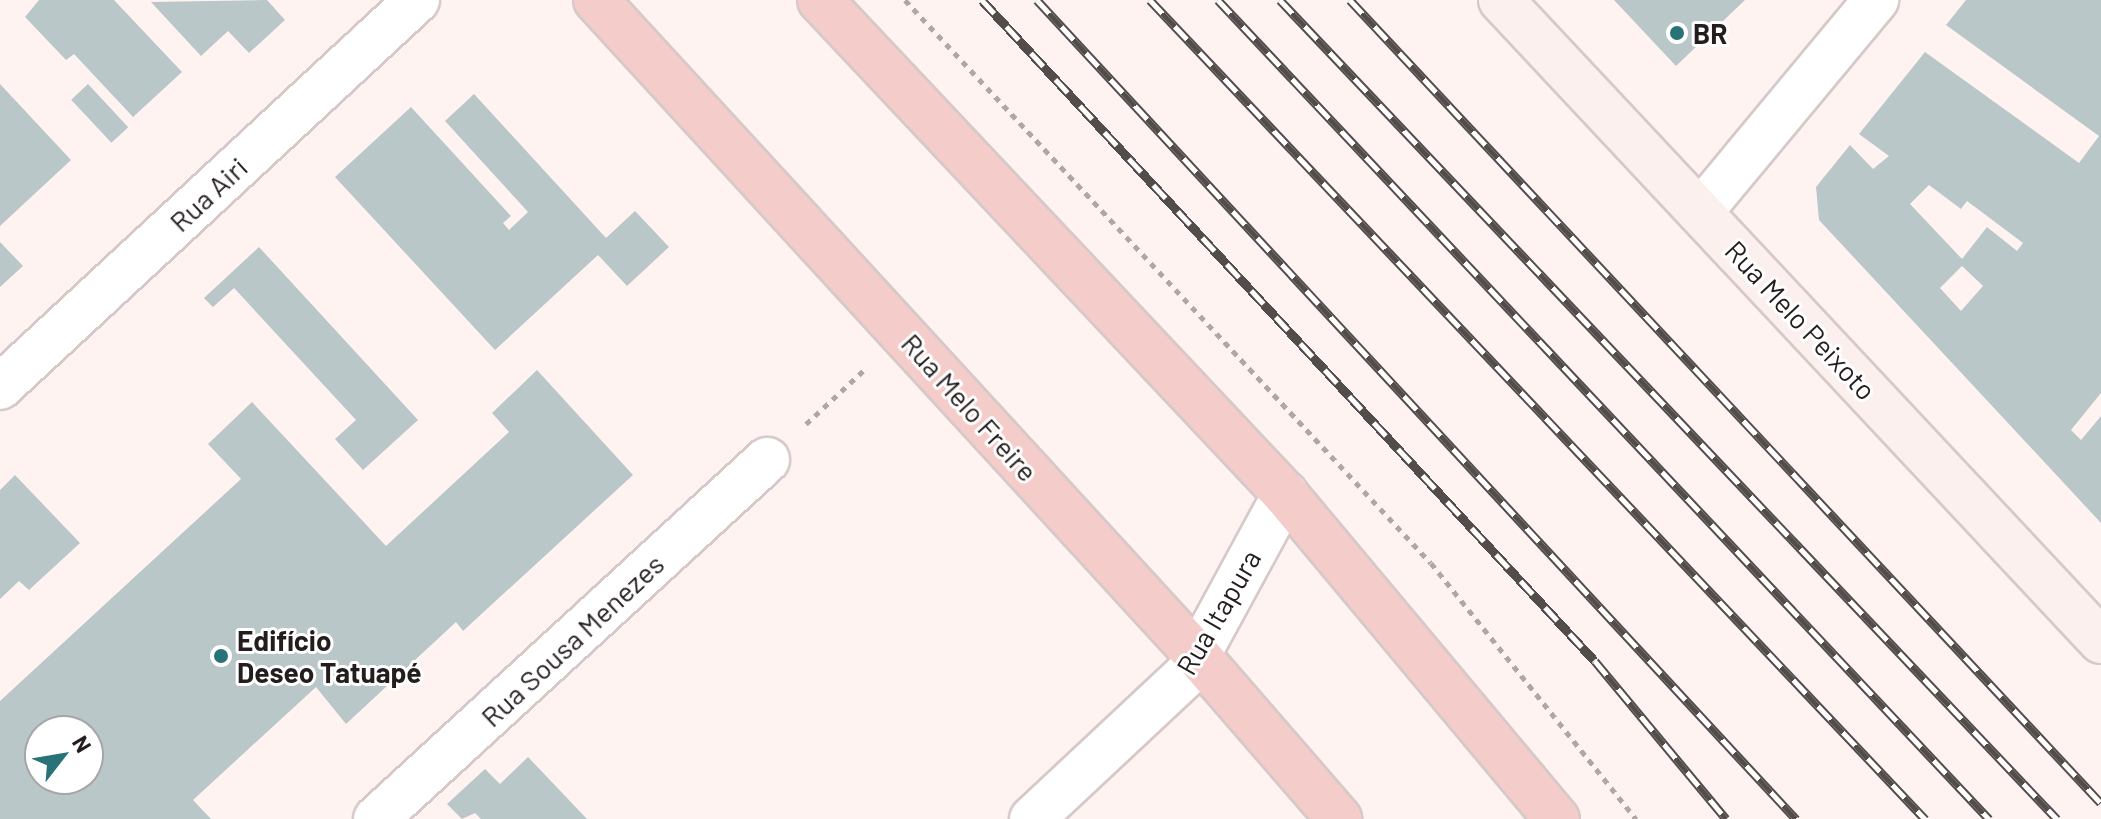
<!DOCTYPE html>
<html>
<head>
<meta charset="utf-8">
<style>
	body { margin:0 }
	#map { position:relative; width:2101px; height:819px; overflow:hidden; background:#fff3f2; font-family:Barlow,sans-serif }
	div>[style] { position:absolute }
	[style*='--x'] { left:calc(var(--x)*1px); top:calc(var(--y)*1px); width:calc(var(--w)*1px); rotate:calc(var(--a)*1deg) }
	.building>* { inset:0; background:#b9c7c8; transform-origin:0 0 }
	.path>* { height:5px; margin-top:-2.5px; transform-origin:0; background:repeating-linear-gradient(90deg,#afa6a5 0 6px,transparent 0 12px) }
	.roads { filter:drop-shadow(2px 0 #d6c9c8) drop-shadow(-2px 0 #d6c9c8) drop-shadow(0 2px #d6c9c8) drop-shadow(0 -2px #d6c9c8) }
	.street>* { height:44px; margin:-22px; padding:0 22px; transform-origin:22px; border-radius:22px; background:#fff }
	.secondary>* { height:44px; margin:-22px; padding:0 22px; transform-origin:22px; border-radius:22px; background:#fcf0ef }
	.highway>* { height:44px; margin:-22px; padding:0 22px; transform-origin:22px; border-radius:22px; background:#f4ccca }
	.rail>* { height:9px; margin-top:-4.5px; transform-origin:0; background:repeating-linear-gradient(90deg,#fff 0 18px,#524c4b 0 36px); box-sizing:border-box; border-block:2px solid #524c4b }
	.dots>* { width:22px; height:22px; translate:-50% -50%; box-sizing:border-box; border:4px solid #fff; border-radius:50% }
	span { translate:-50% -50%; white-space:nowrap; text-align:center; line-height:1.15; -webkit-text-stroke:6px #fff; paint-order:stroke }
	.poi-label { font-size:28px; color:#231e1d; font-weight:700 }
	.left { translate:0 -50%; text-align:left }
	.street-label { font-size:28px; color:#231e1d }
	.north { position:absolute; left:24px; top:715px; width:80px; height:80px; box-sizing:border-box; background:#fff; border:2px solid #a7a5a5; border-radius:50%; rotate:59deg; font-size:22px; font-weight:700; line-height:32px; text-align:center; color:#231e1d }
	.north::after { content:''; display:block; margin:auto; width:28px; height:36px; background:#287278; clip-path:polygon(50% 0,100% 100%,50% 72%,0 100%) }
</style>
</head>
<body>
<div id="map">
	<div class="building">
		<i style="clip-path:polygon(39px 0,114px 0,182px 72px,133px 117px,74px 54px,66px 60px,25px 17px)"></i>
		<i style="clip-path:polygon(267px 0,285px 20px,249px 53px,228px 31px,201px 56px,151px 2px)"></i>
		<i style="clip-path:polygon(1614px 0,1745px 0,1676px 66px)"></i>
		<i style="clip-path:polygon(evenodd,1966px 0,2101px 0,2101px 393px,2071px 430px,2081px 440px,2101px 416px,2101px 523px,1819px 220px,1816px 187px,1850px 145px,1873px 169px,1889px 156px,1859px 134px,1925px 52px,2079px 163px,2099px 136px,1946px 25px,1966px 0,1929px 185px,1961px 209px,1967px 201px,2023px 243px,2017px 251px,1987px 227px,1962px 259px,1910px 204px,1929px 185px,1966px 0,1962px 266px,1983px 286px,1961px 311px,1940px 288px,1962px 266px)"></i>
		<i style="clip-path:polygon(0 84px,71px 160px,0 226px)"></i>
		<i style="left:88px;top:84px;width:59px;height:23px;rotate:47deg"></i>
		<i style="clip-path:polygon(474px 94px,606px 238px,635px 211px,669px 247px,627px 286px,598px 255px,495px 350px,335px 177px,411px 107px,511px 216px,503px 223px,509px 230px,528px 212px,445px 121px)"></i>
		<i style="clip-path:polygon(0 242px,23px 266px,0 287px)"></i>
		<i style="clip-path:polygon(259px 247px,418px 420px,363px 470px,335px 439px,356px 420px,234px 288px,213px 307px,204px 298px)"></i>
		<i style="clip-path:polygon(evenodd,537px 370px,633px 475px,463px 631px,456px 622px,346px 724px,316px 687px,193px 800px,211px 819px,0 819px,0 701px,241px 479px,208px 444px,252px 402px,386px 546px,509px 432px,492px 413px,537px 370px,40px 731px,88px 731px,88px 779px,40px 779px,40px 731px)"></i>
		<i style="clip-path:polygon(15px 475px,80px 543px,29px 590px,19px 581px,0 599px,0 490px)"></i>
		<i style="clip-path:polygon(528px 757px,587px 819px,481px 819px,475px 813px,462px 819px,447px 804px,485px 769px,500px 784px)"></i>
	</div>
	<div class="path">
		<i style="--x:905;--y:0;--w:770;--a:46.95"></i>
		<i style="--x:1431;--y:563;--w:328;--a:51.3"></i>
		<i style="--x:806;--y:424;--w:78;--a:-42.9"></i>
	</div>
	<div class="roads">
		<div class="street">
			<i style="--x:1700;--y:212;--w:276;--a:-50.3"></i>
			<i style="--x:0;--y:387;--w:569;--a:-42.86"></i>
			<i style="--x:376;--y:819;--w:531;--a:-42.56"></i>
			<i style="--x:1032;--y:819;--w:214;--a:-43.1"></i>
			<i style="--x:1188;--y:673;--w:204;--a:-61.5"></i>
		</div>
		<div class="secondary">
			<i style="--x:1501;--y:0;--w:878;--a:46.89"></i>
		</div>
		<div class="highway">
			<i style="--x:596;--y:0;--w:890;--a:47.46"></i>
			<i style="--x:1198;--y:656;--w:216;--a:49.1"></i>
			<i style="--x:820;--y:0;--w:678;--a:46.73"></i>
			<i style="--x:1285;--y:494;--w:424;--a:50.1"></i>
		</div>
	</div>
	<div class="rail">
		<i style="--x:982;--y:0;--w:901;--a:47.16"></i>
		<i style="--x:1595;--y:661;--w:205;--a:50.3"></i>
		<i style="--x:1037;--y:0;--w:1117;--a:47.18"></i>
		<i style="--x:1150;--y:0;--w:1128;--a:46.58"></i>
		<i style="--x:1218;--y:0;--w:1125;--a:46.73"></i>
		<i style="--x:1280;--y:0;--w:1129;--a:46.51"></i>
		<i style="--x:1350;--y:0;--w:1099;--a:46.92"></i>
	</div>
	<div class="dots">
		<i style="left:1677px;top:33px;background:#287278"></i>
		<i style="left:221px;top:656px;background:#287278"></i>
	</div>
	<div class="poi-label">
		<span class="left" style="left:1693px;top:33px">BR</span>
		<span class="left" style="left:237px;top:656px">Edifício<br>Deseo Tatuapé</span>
	</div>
	<div class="street-label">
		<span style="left:208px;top:194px;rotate:-43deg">Rua Airi</span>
		<span style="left:1801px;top:320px;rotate:47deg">Rua Melo Peixoto</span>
		<span style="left:970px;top:407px;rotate:48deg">Rua Melo Freire</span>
		<span style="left:1218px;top:612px;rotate:-60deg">Rua Itapura</span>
		<span style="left:572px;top:640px;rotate:-43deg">Rua Sousa Menezes</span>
	</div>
	<div class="north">N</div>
</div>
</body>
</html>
